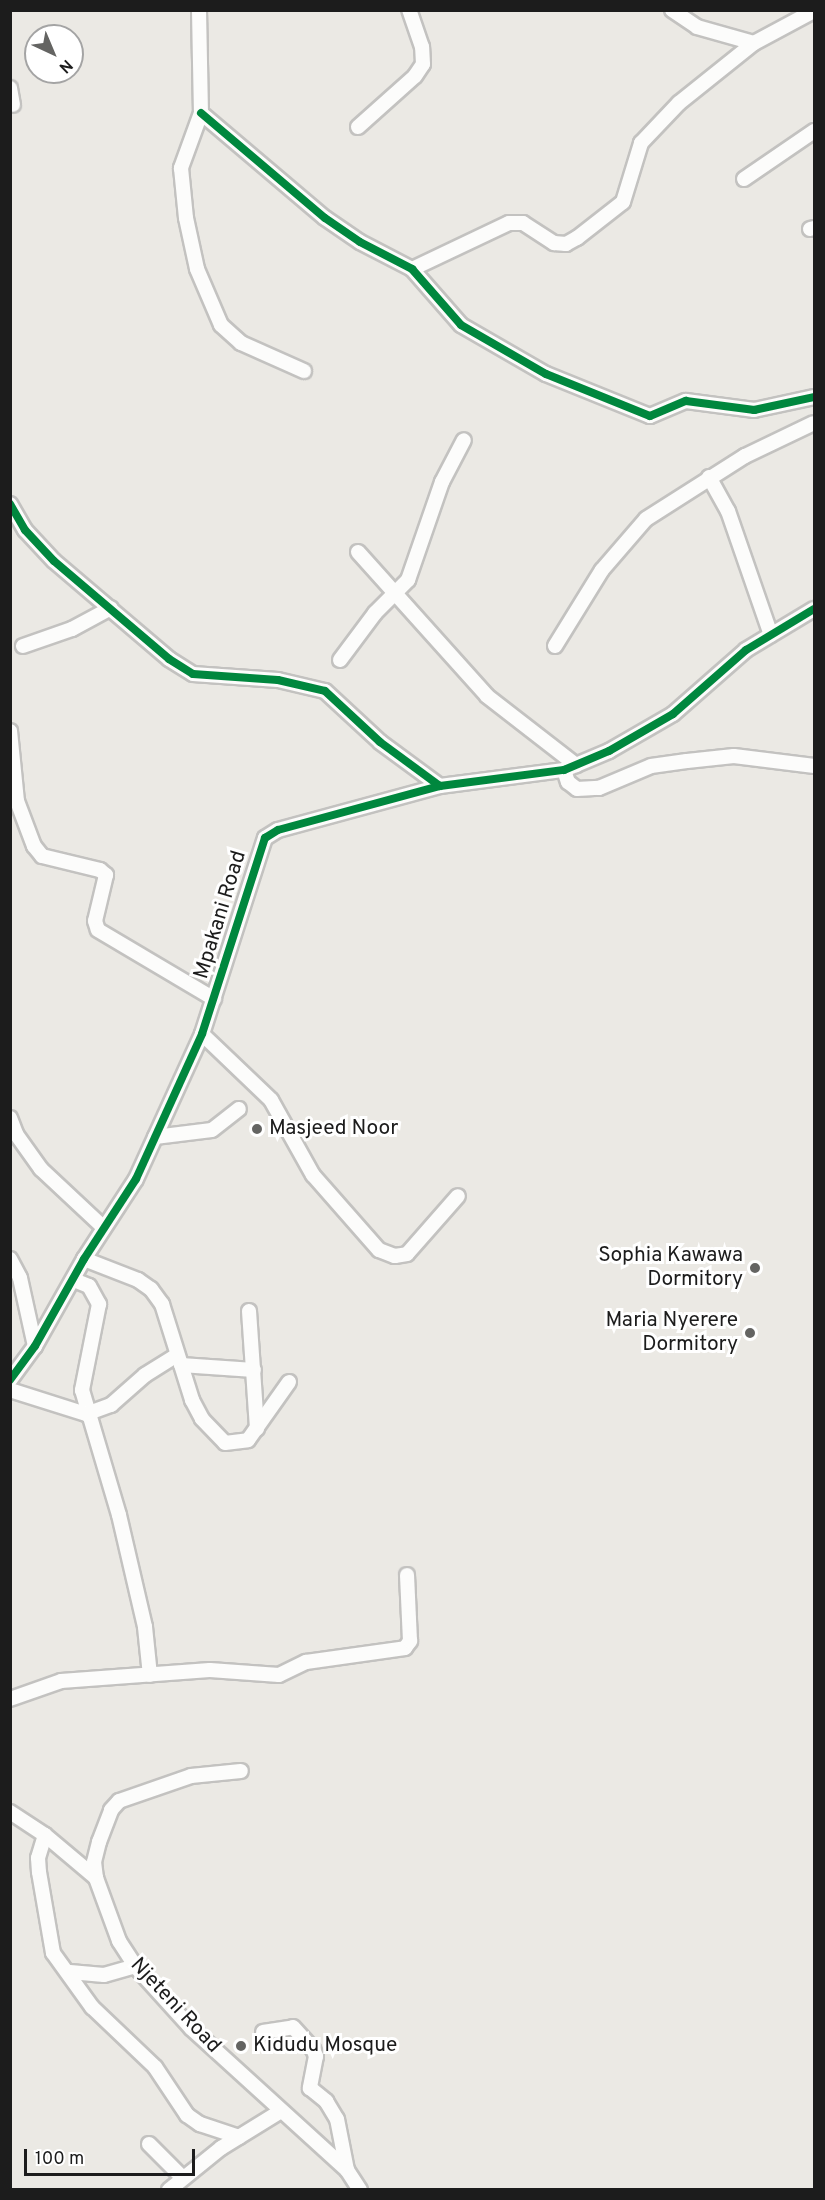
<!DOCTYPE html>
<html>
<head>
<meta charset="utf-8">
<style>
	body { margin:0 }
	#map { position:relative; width:825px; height:2200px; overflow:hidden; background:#ebe9e4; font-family:Overpass,sans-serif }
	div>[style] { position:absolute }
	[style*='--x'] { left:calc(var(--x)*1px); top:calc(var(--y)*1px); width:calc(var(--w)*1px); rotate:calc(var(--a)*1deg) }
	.roads { filter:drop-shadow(2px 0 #c3c2c0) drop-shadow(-2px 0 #c3c2c0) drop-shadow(0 2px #c3c2c0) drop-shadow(0 -2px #c3c2c0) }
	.minor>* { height:14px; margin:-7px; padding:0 7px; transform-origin:7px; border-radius:7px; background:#fcfcfb }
	.cycleway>* { height:8px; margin:-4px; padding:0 4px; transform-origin:4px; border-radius:4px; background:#00873e }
	.dots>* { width:16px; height:16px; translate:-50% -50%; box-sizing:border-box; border:3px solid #fff; border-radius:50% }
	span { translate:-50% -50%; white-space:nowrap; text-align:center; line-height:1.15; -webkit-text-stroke:6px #fff; paint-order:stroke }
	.street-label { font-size:21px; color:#1c1c1c }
	.poi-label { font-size:21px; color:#1c1c1c }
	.left { translate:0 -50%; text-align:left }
	.right { translate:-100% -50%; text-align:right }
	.frame { position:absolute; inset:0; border:12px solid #1c1c1c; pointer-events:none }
	.north { position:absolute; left:24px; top:24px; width:60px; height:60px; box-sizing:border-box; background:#fff; border:2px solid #a4a4a4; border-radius:50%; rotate:136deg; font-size:16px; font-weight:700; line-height:24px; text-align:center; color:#1c1c1c }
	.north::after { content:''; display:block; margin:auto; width:21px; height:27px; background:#646462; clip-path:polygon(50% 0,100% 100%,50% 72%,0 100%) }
	.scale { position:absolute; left:24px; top:2149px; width:171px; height:27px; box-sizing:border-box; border:3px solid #1c1c1c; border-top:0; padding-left:8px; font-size:18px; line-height:21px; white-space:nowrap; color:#1c1c1c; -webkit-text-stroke:4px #fff; paint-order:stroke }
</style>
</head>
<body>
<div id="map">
	<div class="roads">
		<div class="minor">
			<i style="--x:199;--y:10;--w:103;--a:88.9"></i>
			<i style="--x:201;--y:113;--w:59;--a:110"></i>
			<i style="--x:181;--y:168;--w:50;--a:84.3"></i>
			<i style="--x:186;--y:218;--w:52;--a:77.8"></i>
			<i style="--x:197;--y:269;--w:61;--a:66.8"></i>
			<i style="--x:221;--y:325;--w:27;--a:42"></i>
			<i style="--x:241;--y:343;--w:69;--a:24"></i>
			<i style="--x:672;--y:10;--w:30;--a:34"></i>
			<i style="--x:697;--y:27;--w:59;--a:15.7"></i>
			<i style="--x:10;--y:88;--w:17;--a:80"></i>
			<i style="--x:201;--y:113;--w:162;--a:40.3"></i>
			<i style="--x:325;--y:218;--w:42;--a:34.4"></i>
			<i style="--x:360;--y:242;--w:59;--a:27.4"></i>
			<i style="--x:412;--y:269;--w:74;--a:48.8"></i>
			<i style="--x:461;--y:325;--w:98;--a:30"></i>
			<i style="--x:546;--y:374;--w:112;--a:22"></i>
			<i style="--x:650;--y:416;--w:39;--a:-23"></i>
			<i style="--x:686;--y:401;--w:69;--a:7.5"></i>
			<i style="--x:754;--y:410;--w:61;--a:-12.2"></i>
			<i style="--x:358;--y:127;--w:76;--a:-41.8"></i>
			<i style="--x:415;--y:76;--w:14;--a:-56"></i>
			<i style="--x:423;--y:64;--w:17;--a:-93"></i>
			<i style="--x:422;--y:47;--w:39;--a:-109"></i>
			<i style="--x:744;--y:179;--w:85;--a:-34.4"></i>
			<i style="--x:810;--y:229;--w:4;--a:-14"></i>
			<i style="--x:412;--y:269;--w:107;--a:-25.4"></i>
			<i style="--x:509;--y:223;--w:14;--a:0"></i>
			<i style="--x:523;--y:223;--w:37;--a:33"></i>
			<i style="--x:554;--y:243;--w:12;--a:5"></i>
			<i style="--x:566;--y:244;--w:13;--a:-29"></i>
			<i style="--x:577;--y:238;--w:58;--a:-38"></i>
			<i style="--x:623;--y:202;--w:62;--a:-73"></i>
			<i style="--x:641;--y:143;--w:55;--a:-46.5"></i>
			<i style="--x:679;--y:103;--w:96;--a:-38.7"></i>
			<i style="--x:754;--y:43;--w:64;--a:-28.2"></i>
			<i style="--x:709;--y:477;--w:39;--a:61"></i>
			<i style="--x:728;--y:511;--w:131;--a:70.9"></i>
			<i style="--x:10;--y:504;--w:30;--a:60"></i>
			<i style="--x:25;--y:530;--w:42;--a:46.9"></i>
			<i style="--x:54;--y:561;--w:151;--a:40.4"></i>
			<i style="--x:169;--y:659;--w:28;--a:32"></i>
			<i style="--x:193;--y:674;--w:85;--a:4"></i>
			<i style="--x:278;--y:680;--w:48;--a:13.2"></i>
			<i style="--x:325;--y:691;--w:75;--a:42.8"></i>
			<i style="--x:380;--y:742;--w:74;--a:36.3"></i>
			<i style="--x:358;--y:552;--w:193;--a:48.1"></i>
			<i style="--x:487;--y:696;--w:113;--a:37.8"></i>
			<i style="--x:23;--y:646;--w:52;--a:-19.1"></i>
			<i style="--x:72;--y:629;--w:44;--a:-28.3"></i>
			<i style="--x:555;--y:646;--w:89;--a:-58.3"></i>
			<i style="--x:602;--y:570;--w:67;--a:-49.2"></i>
			<i style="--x:646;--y:519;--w:117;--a:-32.5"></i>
			<i style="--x:745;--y:456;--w:76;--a:-25.6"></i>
			<i style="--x:340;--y:660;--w:59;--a:-53.3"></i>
			<i style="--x:375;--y:613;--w:47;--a:-45"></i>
			<i style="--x:408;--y:580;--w:104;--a:-70.9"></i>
			<i style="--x:442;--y:482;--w:47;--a:-62.4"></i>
			<i style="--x:10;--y:731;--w:70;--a:84.3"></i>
			<i style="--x:17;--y:801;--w:48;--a:69.3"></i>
			<i style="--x:34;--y:846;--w:13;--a:51"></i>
			<i style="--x:42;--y:856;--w:60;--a:13.6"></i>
			<i style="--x:100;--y:870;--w:8;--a:40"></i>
			<i style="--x:106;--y:875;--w:47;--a:103.4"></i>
			<i style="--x:95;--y:921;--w:9;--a:72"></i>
			<i style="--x:98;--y:930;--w:135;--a:30.7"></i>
			<i style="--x:564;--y:770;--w:13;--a:72"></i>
			<i style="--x:568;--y:782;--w:11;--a:38"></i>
			<i style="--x:577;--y:789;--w:22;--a:-3"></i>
			<i style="--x:599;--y:788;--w:56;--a:-22.9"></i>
			<i style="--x:651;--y:766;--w:36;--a:-8"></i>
			<i style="--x:687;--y:761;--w:47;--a:-6.1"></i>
			<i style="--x:734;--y:756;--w:81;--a:7.1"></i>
			<i style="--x:202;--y:1034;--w:95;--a:43.7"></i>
			<i style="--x:271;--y:1100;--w:86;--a:60.8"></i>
			<i style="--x:313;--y:1175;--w:100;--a:48.7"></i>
			<i style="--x:379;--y:1250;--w:17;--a:21"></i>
			<i style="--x:395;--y:1256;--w:12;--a:-9"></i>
			<i style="--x:407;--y:1254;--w:77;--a:-48.7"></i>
			<i style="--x:10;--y:1118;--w:17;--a:69"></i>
			<i style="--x:16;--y:1134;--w:43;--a:54.5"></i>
			<i style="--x:41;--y:1169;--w:86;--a:43.1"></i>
			<i style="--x:155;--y:1137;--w:57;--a:-7"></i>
			<i style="--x:212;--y:1130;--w:34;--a:-38"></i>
			<i style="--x:10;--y:1259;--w:21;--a:62"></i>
			<i style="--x:20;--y:1278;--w:70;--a:77.6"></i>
			<i style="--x:84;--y:1259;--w:58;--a:21.3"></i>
			<i style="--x:138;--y:1280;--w:16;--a:35"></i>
			<i style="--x:151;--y:1289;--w:19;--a:54"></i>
			<i style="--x:162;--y:1304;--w:101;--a:72.6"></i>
			<i style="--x:192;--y:1400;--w:21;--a:62"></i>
			<i style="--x:202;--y:1419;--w:33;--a:46"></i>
			<i style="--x:225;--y:1443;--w:23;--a:-7"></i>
			<i style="--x:248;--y:1440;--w:71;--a:-54.7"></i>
			<i style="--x:74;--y:1280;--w:16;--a:22"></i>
			<i style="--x:89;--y:1286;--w:21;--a:61"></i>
			<i style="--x:99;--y:1304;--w:88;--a:101.2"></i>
			<i style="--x:82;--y:1390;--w:130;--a:73.5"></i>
			<i style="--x:119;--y:1515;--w:115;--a:76.9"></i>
			<i style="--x:145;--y:1627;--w:48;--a:84.1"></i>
			<i style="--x:249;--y:1311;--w:118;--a:86.1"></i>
			<i style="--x:181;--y:1365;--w:73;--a:3.9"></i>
			<i style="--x:10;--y:1380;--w:42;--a:-53.7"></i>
			<i style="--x:35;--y:1346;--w:100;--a:-60.6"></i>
			<i style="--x:84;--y:1259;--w:95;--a:-57"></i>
			<i style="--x:136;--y:1179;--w:159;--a:-65.5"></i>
			<i style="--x:202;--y:1034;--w:206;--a:-72.2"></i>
			<i style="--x:265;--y:838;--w:15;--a:-32"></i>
			<i style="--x:278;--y:830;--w:168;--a:-15.2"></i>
			<i style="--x:440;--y:786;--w:125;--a:-7.4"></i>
			<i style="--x:564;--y:770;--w:49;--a:-22.9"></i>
			<i style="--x:609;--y:751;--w:74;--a:-30"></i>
			<i style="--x:673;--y:714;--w:97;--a:-41.2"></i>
			<i style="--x:746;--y:650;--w:79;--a:-31.1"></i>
			<i style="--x:10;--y:1390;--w:80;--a:17.5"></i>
			<i style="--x:86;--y:1414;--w:27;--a:-20"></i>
			<i style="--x:111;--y:1405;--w:45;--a:-41.4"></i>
			<i style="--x:145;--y:1375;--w:38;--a:-32"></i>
			<i style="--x:10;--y:1699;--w:54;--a:-19.4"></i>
			<i style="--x:61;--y:1681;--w:149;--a:-4.2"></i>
			<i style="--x:210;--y:1670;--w:69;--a:4.1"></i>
			<i style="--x:279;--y:1675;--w:30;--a:-26"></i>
			<i style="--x:306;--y:1662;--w:100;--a:-8"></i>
			<i style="--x:405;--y:1648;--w:9;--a:-54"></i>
			<i style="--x:410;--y:1641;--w:66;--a:-92.6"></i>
			<i style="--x:10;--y:1812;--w:42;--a:33.3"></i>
			<i style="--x:45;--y:1835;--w:67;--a:40.1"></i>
			<i style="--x:96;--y:1878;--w:67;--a:69.9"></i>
			<i style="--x:119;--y:1941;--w:30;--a:57"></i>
			<i style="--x:135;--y:1966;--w:84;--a:47.9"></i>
			<i style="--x:191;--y:2028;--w:211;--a:42.3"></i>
			<i style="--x:347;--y:2170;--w:24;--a:57"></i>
			<i style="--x:45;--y:1835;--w:24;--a:107"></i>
			<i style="--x:38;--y:1858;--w:14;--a:86"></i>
			<i style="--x:39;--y:1872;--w:82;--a:80.2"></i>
			<i style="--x:53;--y:1953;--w:67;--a:54.2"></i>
			<i style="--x:92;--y:2007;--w:87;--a:43.6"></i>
			<i style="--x:155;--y:2067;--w:58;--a:56.3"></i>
			<i style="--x:187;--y:2115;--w:16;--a:35"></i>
			<i style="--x:200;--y:2124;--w:41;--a:18.4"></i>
			<i style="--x:96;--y:1878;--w:16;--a:-97"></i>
			<i style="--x:94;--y:1862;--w:21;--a:-76"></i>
			<i style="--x:99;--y:1842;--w:34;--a:-69"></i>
			<i style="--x:111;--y:1810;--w:12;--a:-48"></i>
			<i style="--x:119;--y:1801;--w:76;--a:-19.1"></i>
			<i style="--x:191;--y:1776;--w:50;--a:-5.7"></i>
			<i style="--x:70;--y:1972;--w:34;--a:5"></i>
			<i style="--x:104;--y:1975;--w:32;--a:-16"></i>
			<i style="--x:263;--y:2032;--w:30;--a:-9"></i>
			<i style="--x:293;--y:2027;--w:30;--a:48"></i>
			<i style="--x:313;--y:2049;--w:8;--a:67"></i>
			<i style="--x:316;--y:2056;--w:33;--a:101"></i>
			<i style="--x:310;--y:2088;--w:21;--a:39"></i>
			<i style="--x:326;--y:2101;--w:21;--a:59"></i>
			<i style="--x:337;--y:2119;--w:52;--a:78.9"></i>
			<i style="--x:149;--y:2144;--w:48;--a:45"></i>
			<i style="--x:169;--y:2190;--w:67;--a:-38.9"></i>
			<i style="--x:221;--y:2148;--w:70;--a:-31.7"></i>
		</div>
	</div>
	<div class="cycleway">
		<i style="--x:201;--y:113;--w:162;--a:40.3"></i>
		<i style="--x:325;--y:218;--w:42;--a:34.4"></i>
		<i style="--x:360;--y:242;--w:59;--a:27.4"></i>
		<i style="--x:412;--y:269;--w:74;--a:48.8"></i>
		<i style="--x:461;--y:325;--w:98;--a:30"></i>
		<i style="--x:546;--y:374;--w:112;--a:22"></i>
		<i style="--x:650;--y:416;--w:39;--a:-23"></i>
		<i style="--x:686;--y:401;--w:69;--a:7.5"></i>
		<i style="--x:754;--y:410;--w:61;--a:-12.2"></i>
		<i style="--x:10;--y:504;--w:30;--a:60"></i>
		<i style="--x:25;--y:530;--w:42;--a:46.9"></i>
		<i style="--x:54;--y:561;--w:151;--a:40.4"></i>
		<i style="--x:169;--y:659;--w:28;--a:32"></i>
		<i style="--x:193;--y:674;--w:85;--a:4"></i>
		<i style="--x:278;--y:680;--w:48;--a:13.2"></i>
		<i style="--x:325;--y:691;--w:75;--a:42.8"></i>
		<i style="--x:380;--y:742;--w:74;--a:36.3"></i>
		<i style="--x:10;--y:1380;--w:42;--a:-53.7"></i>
		<i style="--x:35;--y:1346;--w:100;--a:-60.6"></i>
		<i style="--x:84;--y:1259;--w:95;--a:-57"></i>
		<i style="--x:136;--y:1179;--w:159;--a:-65.5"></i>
		<i style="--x:202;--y:1034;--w:206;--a:-72.2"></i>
		<i style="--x:265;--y:838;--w:15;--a:-32"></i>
		<i style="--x:278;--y:830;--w:168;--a:-15.2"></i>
		<i style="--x:440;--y:786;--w:125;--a:-7.4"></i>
		<i style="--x:564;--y:770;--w:49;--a:-22.9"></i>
		<i style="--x:609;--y:751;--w:74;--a:-30"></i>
		<i style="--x:673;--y:714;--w:97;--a:-41.2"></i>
		<i style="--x:746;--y:650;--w:79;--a:-31.1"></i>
	</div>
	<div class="dots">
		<i style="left:257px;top:1129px;background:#646462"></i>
		<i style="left:755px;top:1268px;background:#646462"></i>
		<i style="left:750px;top:1333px;background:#646462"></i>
		<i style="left:241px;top:2046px;background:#646462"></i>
	</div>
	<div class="street-label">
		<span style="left:221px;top:915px;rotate:-73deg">Mpakani Road</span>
		<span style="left:175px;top:2006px;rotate:47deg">Njeteni Road</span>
	</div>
	<div class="poi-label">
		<span class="left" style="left:269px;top:1129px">Masjeed Noor</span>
		<span class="right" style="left:743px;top:1268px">Sophia Kawawa<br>Dormitory</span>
		<span class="right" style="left:738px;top:1333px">Maria Nyerere<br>Dormitory</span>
		<span class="left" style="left:253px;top:2046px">Kidudu Mosque</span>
	</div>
	<div class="frame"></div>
	<div class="north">N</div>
	<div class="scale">100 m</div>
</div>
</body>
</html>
